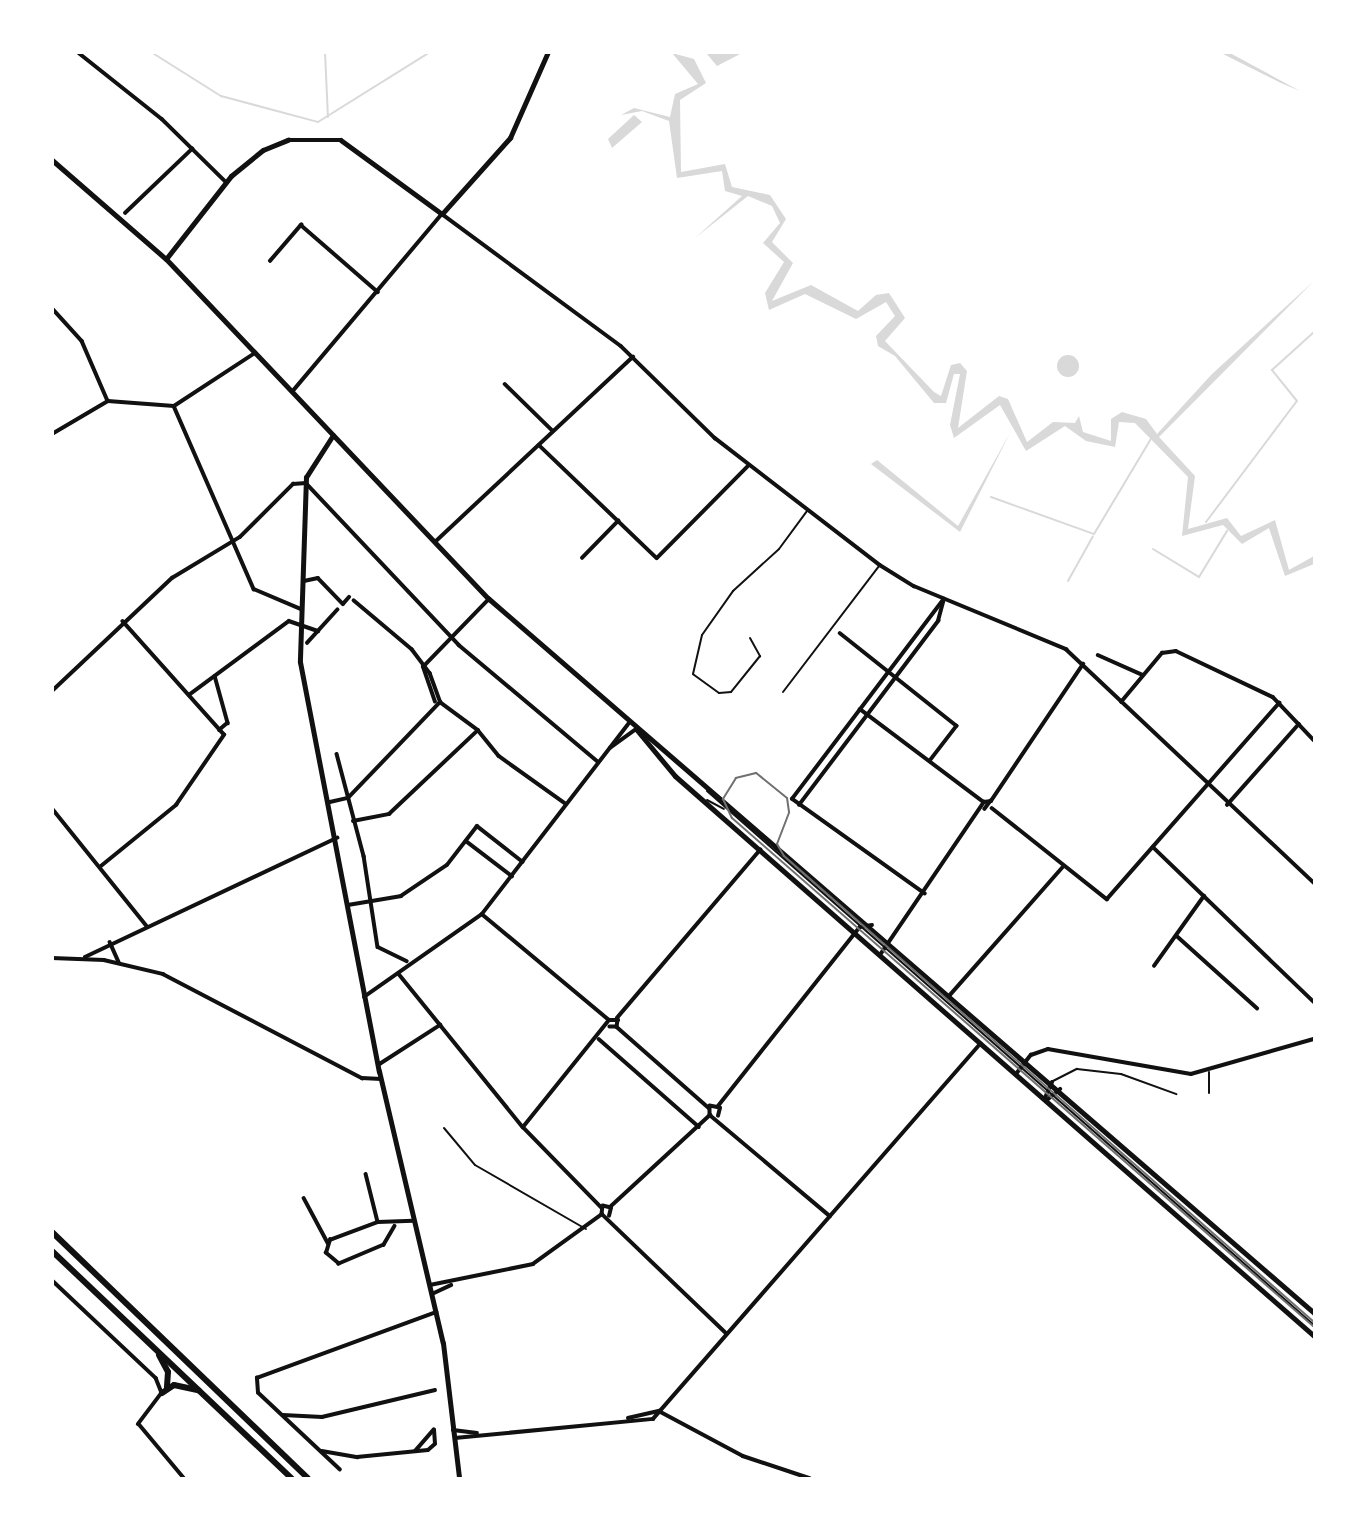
<!DOCTYPE html>
<html>
<head>
<meta charset="utf-8">
<style>
	body { margin:0 }
	#map { position:relative; width:1367px; height:1531px; overflow:hidden; background:#fff; font-family:Mulish,sans-serif }
	div>[style] { position:absolute }
	[style*='--x'] { left:calc(var(--x)*1px); top:calc(var(--y)*1px); width:calc(var(--w)*1px); rotate:calc(var(--a)*1deg) }
	.water>* { inset:0; background:#d9d9d9 }
	.round { border-radius:50% }
	.stream>* { height:2px; margin:-1px; padding:0 1px; transform-origin:1px; border-radius:1px; background:#d9d9d9 }
	.service>* { height:2px; margin:-1px; padding:0 1px; transform-origin:1px; border-radius:1px; background:#111 }
	.minor>* { height:3.5px; margin:-1.75px; padding:0 1.75px; transform-origin:1.75px; border-radius:1.75px; background:#111 }
	.tertiary>* { height:4.5px; margin:-2.25px; padding:0 2.25px; transform-origin:2.25px; border-radius:2.25px; background:#111 }
	.secondary>* { height:5px; margin:-2.5px; padding:0 2.5px; transform-origin:2.5px; border-radius:2.5px; background:#111 }
	.primary>* { height:6px; margin:-3px; padding:0 3px; transform-origin:3px; border-radius:3px; background:#111 }
	.tram>* { height:2px; margin:-1px; padding:0 1px; transform-origin:1px; border-radius:1px; background:#707070 }
	span { translate:-50% -50%; white-space:nowrap; text-align:center; line-height:1.15; -webkit-text-stroke:5px #fff; paint-order:stroke }
	.frame { position:absolute; inset:0; border:54px solid #fff; pointer-events:none }
</style>
</head>
<body>
<div id="map">
	<div class="water">
		<i style="clip-path:polygon(672px 53px,694px 59px,706px 83px,680px 100px,681px 172px,725px 164px,732px 187px,770px 195px,786px 219px,772px 242px,793px 263px,772px 301px,811px 285px,858px 311px,876px 295px,889px 293px,905px 318px,885px 341px,934px 392px,941px 396px,951px 365px,960px 363px,967px 371px,958px 428px,999px 396px,1008px 399px,1027px 442px,1053px 422px,1075px 423px,1079px 416px,1083px 432px,1111px 441px,1111px 419px,1122px 412px,1146px 419px,1157px 434px,1212px 374px,1314px 281px,1159px 437px,1195px 476px,1188px 529px,1227px 518px,1241px 536px,1275px 520px,1289px 570px,1314px 556px,1314px 564px,1285px 576px,1269px 528px,1242px 544px,1223px 525px,1182px 536px,1188px 477px,1135px 423px,1119px 422px,1115px 447px,1086px 441px,1065px 426px,1026px 451px,1000px 405px,954px 438px,950px 425px,960px 374px,954px 374px,946px 403px,934px 403px,895px 356px,878px 346px,876px 336px,895px 316px,886px 302px,856px 319px,805px 294px,769px 310px,765px 293px,784px 262px,763px 243px,780px 223px,772px 206px,748px 196px,695px 238px,742px 196px,725px 191px,722px 171px,677px 178px,669px 121px,642px 111px,621px 115px,634px 108px,670px 117px,675px 94px,698px 84px)"></i>
		<i style="clip-path:polygon(706px 53px,742px 53px,717px 66px)"></i>
		<i style="clip-path:polygon(1221px 53px,1230px 53px,1300px 91px,1281px 83px)"></i>
		<i style="clip-path:polygon(634px 115px,642px 122px,612px 148px,608px 139px)"></i>
		<i class="round" style="left:1057px;top:355px;width:22px;height:22px"></i>
		<i style="clip-path:polygon(1010px 433px,960px 532px,871px 464px,877px 460px,958px 526px)"></i>
	</div>
	<div class="stream">
		<i style="--x:151;--y:52;--w:83;--a:32.2"></i>
		<i style="--x:221;--y:96;--w:100;--a:15"></i>
		<i style="--x:318;--y:122;--w:132;--a:-32"></i>
		<i style="--x:325;--y:52;--w:65;--a:87.4"></i>
		<i style="--x:991;--y:497;--w:109;--a:19.8"></i>
		<i style="--x:1094;--y:534;--w:113;--a:-59.1"></i>
		<i style="--x:1206;--y:522;--w:151;--a:-53.1"></i>
		<i style="--x:1297;--y:401;--w:40;--a:-129"></i>
		<i style="--x:1272;--y:370;--w:57;--a:-42.1"></i>
		<i style="--x:1153;--y:549;--w:54;--a:31.3"></i>
		<i style="--x:1199;--y:577;--w:54;--a:-58.7"></i>
		<i style="--x:1068;--y:581;--w:51;--a:-60.9"></i>
	</div>
	<div class="service">
		<i style="--x:750;--y:638;--w:21;--a:61"></i>
		<i style="--x:760;--y:656;--w:46;--a:128.9"></i>
		<i style="--x:731;--y:692;--w:12;--a:175"></i>
		<i style="--x:719;--y:693;--w:32;--a:-144"></i>
		<i style="--x:693;--y:674;--w:40;--a:-77"></i>
		<i style="--x:702;--y:635;--w:54;--a:-54.8"></i>
		<i style="--x:733;--y:591;--w:62;--a:-42.4"></i>
		<i style="--x:779;--y:549;--w:47;--a:-53.6"></i>
		<i style="--x:783;--y:692;--w:158;--a:-52.7"></i>
		<i style="--x:707;--y:791;--w:808;--a:41.34"></i>
		<i style="--x:707;--y:800;--w:19;--a:28"></i>
		<i style="--x:1209;--y:1072;--w:21;--a:90"></i>
		<i style="--x:1053;--y:1081;--w:27;--a:-27"></i>
		<i style="--x:1077;--y:1069;--w:44;--a:6.5"></i>
		<i style="--x:1121;--y:1074;--w:59;--a:20"></i>
		<i style="--x:444;--y:1128;--w:48;--a:50"></i>
		<i style="--x:475;--y:1165;--w:128;--a:30"></i>
	</div>
	<div class="minor">
		<i style="--x:79;--y:53;--w:106;--a:38.5"></i>
		<i style="--x:162;--y:119;--w:90;--a:44.5"></i>
		<i style="--x:125;--y:213;--w:93;--a:-43.7"></i>
		<i style="--x:270;--y:261;--w:48;--a:-49.3"></i>
		<i style="--x:301;--y:225;--w:102;--a:41"></i>
		<i style="--x:52;--y:308;--w:45;--a:47.7"></i>
		<i style="--x:82;--y:341;--w:65;--a:66.6"></i>
		<i style="--x:505;--y:384;--w:67;--a:44.4"></i>
		<i style="--x:292;--y:392;--w:233;--a:-49.9"></i>
		<i style="--x:442;--y:214;--w:222;--a:36.4"></i>
		<i style="--x:621;--y:346;--w:132;--a:44.4"></i>
		<i style="--x:715;--y:438;--w:208;--a:37.6"></i>
		<i style="--x:880;--y:565;--w:40;--a:32"></i>
		<i style="--x:914;--y:586;--w:165;--a:22.5"></i>
		<i style="--x:1066;--y:649;--w:341;--a:43.3"></i>
		<i style="--x:174;--y:406;--w:200;--a:66.4"></i>
		<i style="--x:254;--y:589;--w:51;--a:23.1"></i>
		<i style="--x:52;--y:434;--w:65;--a:-30.5"></i>
		<i style="--x:108;--y:401;--w:66;--a:4.3"></i>
		<i style="--x:174;--y:406;--w:97;--a:-33.2"></i>
		<i style="--x:539;--y:445;--w:163;--a:43.8"></i>
		<i style="--x:657;--y:558;--w:129;--a:-45.3"></i>
		<i style="--x:435;--y:542;--w:271;--a:-43.1"></i>
		<i style="--x:582;--y:558;--w:52;--a:-45.8"></i>
		<i style="--x:304;--y:581;--w:14;--a:-12"></i>
		<i style="--x:318;--y:578;--w:36;--a:46"></i>
		<i style="--x:343;--y:604;--w:9;--a:-49"></i>
		<i style="--x:840;--y:633;--w:149;--a:38.5"></i>
		<i style="--x:957;--y:726;--w:44;--a:127.6"></i>
		<i style="--x:307;--y:643;--w:45;--a:-47.7"></i>
		<i style="--x:1098;--y:655;--w:49;--a:24"></i>
		<i style="--x:215;--y:676;--w:49;--a:74.5"></i>
		<i style="--x:228;--y:723;--w:11;--a:139"></i>
		<i style="--x:52;--y:691;--w:165;--a:-43.3"></i>
		<i style="--x:172;--y:578;--w:79;--a:-31.1"></i>
		<i style="--x:240;--y:537;--w:75;--a:-45"></i>
		<i style="--x:293;--y:484;--w:13;--a:-4"></i>
		<i style="--x:306;--y:483;--w:223;--a:46.6"></i>
		<i style="--x:459;--y:645;--w:180;--a:40"></i>
		<i style="--x:189;--y:695;--w:124;--a:-36.5"></i>
		<i style="--x:289;--y:621;--w:31;--a:19"></i>
		<i style="--x:435;--y:702;--w:37;--a:-109"></i>
		<i style="--x:423;--y:667;--w:95;--a:-45.9"></i>
		<i style="--x:440;--y:702;--w:47;--a:36.4"></i>
		<i style="--x:478;--y:730;--w:33;--a:51"></i>
		<i style="--x:499;--y:756;--w:82;--a:35.6"></i>
		<i style="--x:1121;--y:702;--w:64;--a:-50.1"></i>
		<i style="--x:1162;--y:653;--w:14;--a:-8"></i>
		<i style="--x:1176;--y:651;--w:107;--a:25.4"></i>
		<i style="--x:1273;--y:697;--w:59;--a:46.4"></i>
		<i style="--x:860;--y:709;--w:155;--a:36.9"></i>
		<i style="--x:610;--y:748;--w:32;--a:-36"></i>
		<i style="--x:337;--y:754;--w:106;--a:75.2"></i>
		<i style="--x:364;--y:856;--w:92;--a:81.3"></i>
		<i style="--x:378;--y:947;--w:32;--a:26"></i>
		<i style="--x:991;--y:801;--w:165;--a:-56.1"></i>
		<i style="--x:330;--y:802;--w:18;--a:-13"></i>
		<i style="--x:348;--y:798;--w:133;--a:-46.2"></i>
		<i style="--x:440;--y:702;--w:30;--a:-110"></i>
		<i style="--x:430;--y:674;--w:30;--a:-127"></i>
		<i style="--x:412;--y:650;--w:76;--a:-139.8"></i>
		<i style="--x:799;--y:805;--w:231;--a:-52.9"></i>
		<i style="--x:938;--y:621;--w:20;--a:-75"></i>
		<i style="--x:1227;--y:805;--w:108;--a:-48.4"></i>
		<i style="--x:52;--y:808;--w:151;--a:51.2"></i>
		<i style="--x:992;--y:808;--w:147;--a:38.4"></i>
		<i style="--x:1107;--y:899;--w:261;--a:-48.7"></i>
		<i style="--x:353;--y:821;--w:37;--a:-11"></i>
		<i style="--x:389;--y:814;--w:122;--a:-43.3"></i>
		<i style="--x:466;--y:841;--w:58;--a:37.3"></i>
		<i style="--x:1153;--y:847;--w:223;--a:43.9"></i>
		<i style="--x:101;--y:866;--w:97;--a:-39.1"></i>
		<i style="--x:176;--y:805;--w:85;--a:-55.6"></i>
		<i style="--x:224;--y:735;--w:152;--a:-131.8"></i>
		<i style="--x:925;--y:894;--w:163;--a:-144.5"></i>
		<i style="--x:792;--y:799;--w:251;--a:-52.8"></i>
		<i style="--x:348;--y:905;--w:54;--a:-9.6"></i>
		<i style="--x:401;--y:896;--w:55;--a:-34"></i>
		<i style="--x:447;--y:865;--w:49;--a:-52.4"></i>
		<i style="--x:477;--y:826;--w:58;--a:38"></i>
		<i style="--x:482;--y:914;--w:165;--a:39.8"></i>
		<i style="--x:1177;--y:936;--w:108;--a:42"></i>
		<i style="--x:110;--y:942;--w:22;--a:66"></i>
		<i style="--x:880;--y:955;--w:185;--a:-55.8"></i>
		<i style="--x:984;--y:802;--w:7;--a:-8"></i>
		<i style="--x:991;--y:801;--w:10;--a:127"></i>
		<i style="--x:85;--y:957;--w:279;--a:-25.3"></i>
		<i style="--x:52;--y:958;--w:52;--a:2.2"></i>
		<i style="--x:104;--y:960;--w:61;--a:13.3"></i>
		<i style="--x:163;--y:974;--w:225;--a:27.6"></i>
		<i style="--x:362;--y:1078;--w:19;--a:3"></i>
		<i style="--x:1154;--y:966;--w:86;--a:-54.5"></i>
		<i style="--x:399;--y:974;--w:197;--a:51"></i>
		<i style="--x:523;--y:1127;--w:113;--a:45.7"></i>
		<i style="--x:950;--y:995;--w:171;--a:-48.6"></i>
		<i style="--x:364;--y:997;--w:144;--a:-35.1"></i>
		<i style="--x:482;--y:914;--w:241;--a:-52.4"></i>
		<i style="--x:617;--y:1018;--w:221;--a:-49.6"></i>
		<i style="--x:617;--y:1027;--w:123;--a:41.4"></i>
		<i style="--x:599;--y:1039;--w:133;--a:41.3"></i>
		<i style="--x:378;--y:1065;--w:74;--a:-32.8"></i>
		<i style="--x:1016;--y:1074;--w:24;--a:-52"></i>
		<i style="--x:1031;--y:1055;--w:18;--a:-19"></i>
		<i style="--x:1048;--y:1049;--w:145;--a:9.9"></i>
		<i style="--x:1191;--y:1074;--w:128;--a:-15.9"></i>
		<i style="--x:1045;--y:1098;--w:17;--a:-66"></i>
		<i style="--x:1047;--y:1100;--w:17;--a:-40"></i>
		<i style="--x:718;--y:1106;--w:228;--a:-51.6"></i>
		<i style="--x:860;--y:927;--w:12;--a:-9"></i>
		<i style="--x:718;--y:1116;--w:8;--a:-76"></i>
		<i style="--x:720;--y:1108;--w:10;--a:-169"></i>
		<i style="--x:710;--y:1106;--w:9;--a:90"></i>
		<i style="--x:710;--y:1115;--w:157;--a:40.1"></i>
		<i style="--x:523;--y:1127;--w:137;--a:-51.2"></i>
		<i style="--x:609;--y:1020;--w:9;--a:0"></i>
		<i style="--x:618;--y:1020;--w:7;--a:98"></i>
		<i style="--x:617;--y:1027;--w:7;--a:180"></i>
		<i style="--x:366;--y:1174;--w:49;--a:76"></i>
		<i style="--x:304;--y:1198;--w:51;--a:61.9"></i>
		<i style="--x:610;--y:1207;--w:136;--a:-42.6"></i>
		<i style="--x:609;--y:1216;--w:8;--a:-76"></i>
		<i style="--x:611;--y:1208;--w:8;--a:-166"></i>
		<i style="--x:603;--y:1206;--w:8;--a:97"></i>
		<i style="--x:602;--y:1214;--w:173;--a:43.8"></i>
		<i style="--x:395;--y:1226;--w:22;--a:120"></i>
		<i style="--x:384;--y:1245;--w:49;--a:157.1"></i>
		<i style="--x:339;--y:1264;--w:17;--a:-140"></i>
		<i style="--x:326;--y:1253;--w:14;--a:-73"></i>
		<i style="--x:330;--y:1240;--w:51;--a:-20.6"></i>
		<i style="--x:378;--y:1222;--w:35;--a:-2"></i>
		<i style="--x:52;--y:1280;--w:143;--a:43.3"></i>
		<i style="--x:156;--y:1378;--w:16;--a:68"></i>
		<i style="--x:162;--y:1393;--w:39;--a:127"></i>
		<i style="--x:139;--y:1424;--w:70;--a:50.2"></i>
		<i style="--x:430;--y:1285;--w:105;--a:-11.5"></i>
		<i style="--x:533;--y:1264;--w:85;--a:-35.9"></i>
		<i style="--x:432;--y:1294;--w:21;--a:-25"></i>
		<i style="--x:283;--y:1415;--w:39;--a:3"></i>
		<i style="--x:322;--y:1417;--w:116;--a:-13.4"></i>
		<i style="--x:628;--y:1418;--w:32;--a:-13"></i>
		<i style="--x:659;--y:1411;--w:95;--a:28.2"></i>
		<i style="--x:743;--y:1456;--w:70;--a:18.4"></i>
		<i style="--x:453;--y:1430;--w:24;--a:7"></i>
		<i style="--x:455;--y:1438;--w:199;--a:-5.5"></i>
		<i style="--x:653;--y:1419;--w:498;--a:-48.9"></i>
		<i style="--x:322;--y:1451;--w:36;--a:10"></i>
		<i style="--x:357;--y:1457;--w:71;--a:-5.6"></i>
		<i style="--x:428;--y:1450;--w:9;--a:-41"></i>
		<i style="--x:435;--y:1444;--w:14;--a:-94"></i>
		<i style="--x:434;--y:1430;--w:28;--a:131"></i>
		<i style="--x:340;--y:1470;--w:112;--a:-136.8"></i>
		<i style="--x:258;--y:1393;--w:15;--a:-94"></i>
		<i style="--x:257;--y:1378;--w:191;--a:-20.2"></i>
	</div>
	<div class="tertiary">
		<i style="--x:166;--y:259;--w:105;--a:-51.9"></i>
		<i style="--x:231;--y:176;--w:41;--a:-39.1"></i>
		<i style="--x:263;--y:150;--w:27;--a:-22"></i>
		<i style="--x:288;--y:140;--w:53;--a:0"></i>
		<i style="--x:341;--y:140;--w:125;--a:36.2"></i>
		<i style="--x:442;--y:214;--w:102;--a:-48.2"></i>
		<i style="--x:510;--y:138;--w:94;--a:-66.2"></i>
	</div>
	<div class="secondary">
		<i style="--x:52;--y:160;--w:151;--a:41"></i>
		<i style="--x:166;--y:259;--w:469;--a:46.5"></i>
		<i style="--x:489;--y:599;--w:1091;--a:40.87"></i>
		<i style="--x:333;--y:435;--w:50;--a:122.7"></i>
		<i style="--x:306;--y:477;--w:185;--a:91.9"></i>
		<i style="--x:300;--y:662;--w:417;--a:79.1"></i>
		<i style="--x:379;--y:1071;--w:279;--a:76.8"></i>
		<i style="--x:443;--y:1343;--w:136;--a:83.2"></i>
		<i style="--x:636;--y:729;--w:61;--a:50.3"></i>
		<i style="--x:675;--y:776;--w:850;--a:41.23"></i>
	</div>
	<div class="primary">
		<i style="--x:52;--y:1232;--w:355;--a:43.9"></i>
		<i style="--x:52;--y:1251;--w:330;--a:43.5"></i>
		<i style="--x:159;--y:1355;--w:19;--a:62"></i>
		<i style="--x:168;--y:1372;--w:15;--a:94"></i>
		<i style="--x:162;--y:1393;--w:14;--a:-34"></i>
		<i style="--x:174;--y:1385;--w:25;--a:12"></i>
	</div>
	<div class="tram">
		<i style="--x:1314;--y:1322;--w:706;--a:-138.68"></i>
		<i style="--x:784;--y:856;--w:14;--a:-120"></i>
		<i style="--x:777;--y:844;--w:34;--a:-69"></i>
		<i style="--x:789;--y:812;--w:14;--a:-98"></i>
		<i style="--x:787;--y:798;--w:40;--a:-141"></i>
		<i style="--x:756;--y:773;--w:21;--a:166"></i>
		<i style="--x:736;--y:778;--w:25;--a:122"></i>
		<i style="--x:723;--y:799;--w:21;--a:65"></i>
		<i style="--x:732;--y:818;--w:773;--a:41.17"></i>
	</div>
	<div class="frame"></div>
</div>
</body>
</html>
